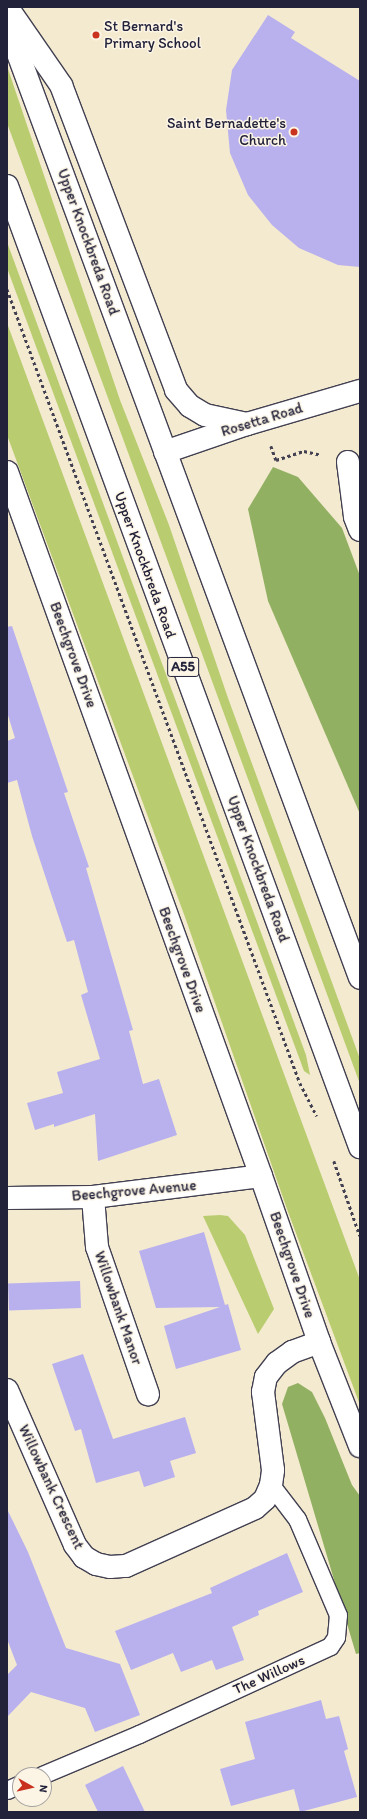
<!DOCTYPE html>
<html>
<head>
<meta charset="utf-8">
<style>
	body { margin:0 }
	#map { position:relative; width:367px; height:1819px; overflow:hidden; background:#f4ead0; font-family:Itim,sans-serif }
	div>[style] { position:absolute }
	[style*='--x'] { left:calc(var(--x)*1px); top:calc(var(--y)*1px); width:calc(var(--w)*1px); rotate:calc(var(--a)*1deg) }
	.green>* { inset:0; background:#b9cd70 }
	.forest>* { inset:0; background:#92b062 }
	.building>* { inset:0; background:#b9b0ee; transform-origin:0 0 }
	.path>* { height:2.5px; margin-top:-1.25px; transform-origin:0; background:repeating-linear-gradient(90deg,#424051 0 3px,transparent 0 6px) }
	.roads { filter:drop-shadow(1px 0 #424051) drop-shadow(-1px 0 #424051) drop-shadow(0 1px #424051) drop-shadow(0 -1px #424051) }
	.service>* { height:17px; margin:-8.5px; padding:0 8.5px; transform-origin:8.5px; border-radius:8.5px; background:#fff }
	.minor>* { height:22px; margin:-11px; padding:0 11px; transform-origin:11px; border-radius:11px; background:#fff }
	.tertiary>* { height:22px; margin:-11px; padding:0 11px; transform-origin:11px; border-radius:11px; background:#fff }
	.trunk>* { height:22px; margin:-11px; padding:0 11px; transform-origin:11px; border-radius:11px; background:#fff }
	.dots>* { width:11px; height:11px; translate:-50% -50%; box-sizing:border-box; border:2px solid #fcf5e5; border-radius:50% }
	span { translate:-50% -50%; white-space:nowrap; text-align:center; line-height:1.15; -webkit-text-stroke:3px #fcf5e5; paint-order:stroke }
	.shield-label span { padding:1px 3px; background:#fcf5e5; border:1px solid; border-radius:3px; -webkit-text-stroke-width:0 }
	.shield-label { font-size:14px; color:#22223b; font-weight:700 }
	.poi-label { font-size:15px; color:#22223b }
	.left { translate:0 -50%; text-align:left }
	.right { translate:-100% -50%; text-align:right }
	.street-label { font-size:15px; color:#22223b }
	.frame { position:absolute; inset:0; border:8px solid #22223b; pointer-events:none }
	.north { position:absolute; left:12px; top:1767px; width:40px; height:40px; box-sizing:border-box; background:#fcf5e5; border:1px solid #a5a1a1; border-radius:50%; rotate:98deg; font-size:11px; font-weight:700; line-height:16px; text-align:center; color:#22223b }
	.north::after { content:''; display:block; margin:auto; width:14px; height:18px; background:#c8321e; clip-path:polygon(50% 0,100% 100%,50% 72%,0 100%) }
</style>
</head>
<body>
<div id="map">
	<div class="green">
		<i style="clip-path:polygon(7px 66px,120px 400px,169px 525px,228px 698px,360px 1059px,360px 1084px,7px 123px)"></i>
		<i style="clip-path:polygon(7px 242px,306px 1055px,310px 1075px,304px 1071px,7px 268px)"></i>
		<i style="clip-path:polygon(7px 323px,360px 1280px,360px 1405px,287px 1209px,185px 917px,7px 435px)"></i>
		<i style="clip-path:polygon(220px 1215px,228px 1216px,245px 1235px,274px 1309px,258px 1334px,203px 1216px)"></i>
	</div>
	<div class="forest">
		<i style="clip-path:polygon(273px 467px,298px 477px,342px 528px,360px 576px,360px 814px,268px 601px,248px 509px)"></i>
		<i style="clip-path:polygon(298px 1383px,312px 1392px,325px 1418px,352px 1485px,360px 1496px,360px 1653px,356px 1654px,282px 1404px,288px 1387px)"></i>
	</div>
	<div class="building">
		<i style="clip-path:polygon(268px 15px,295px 32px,291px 38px,360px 81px,360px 267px,338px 265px,299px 248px,272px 225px,248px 195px,230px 153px,226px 110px,232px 70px)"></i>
		<i style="clip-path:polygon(12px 626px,68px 792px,64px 793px,89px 867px,86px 868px,133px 1030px,129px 1031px,143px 1084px,159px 1079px,177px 1135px,98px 1161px,95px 1114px,54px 1127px,54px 1124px,35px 1130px,27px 1103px,63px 1093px,57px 1072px,100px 1059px,81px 995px,88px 992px,74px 940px,67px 942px,32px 836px,17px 780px,7px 783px,7px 741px,15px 738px,7px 712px,7px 627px)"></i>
		<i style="clip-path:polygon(204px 1232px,225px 1305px,228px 1304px,241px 1350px,176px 1369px,164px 1326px,220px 1307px,156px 1308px,139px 1251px)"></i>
		<i style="left:80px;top:1281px;width:27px;height:72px;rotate:88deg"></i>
		<i style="clip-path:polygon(83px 1354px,113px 1439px,185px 1417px,196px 1453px,170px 1461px,175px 1477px,144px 1487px,139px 1471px,96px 1483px,81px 1429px,75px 1431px,52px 1364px)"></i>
		<i style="clip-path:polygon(7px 1509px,28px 1552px,66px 1648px,120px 1664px,140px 1715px,95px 1732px,85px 1708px,31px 1692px,7px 1717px,7px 1675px,17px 1665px,7px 1639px)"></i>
		<i style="clip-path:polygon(287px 1553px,303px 1592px,258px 1611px,259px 1615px,232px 1627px,244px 1660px,216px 1670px,212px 1660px,181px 1672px,173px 1653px,131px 1670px,115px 1631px,212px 1593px,210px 1588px)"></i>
		<i style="clip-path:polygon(321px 1700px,326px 1719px,339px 1716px,348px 1749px,344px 1751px,357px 1797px,300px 1812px,294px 1789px,231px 1806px,220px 1769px,255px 1759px,245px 1722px)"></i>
		<i style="clip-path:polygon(123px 1766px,145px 1812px,98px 1812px,85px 1785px)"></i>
	</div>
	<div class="path">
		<i style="--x:7;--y:289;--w:846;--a:69.75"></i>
		<i style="--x:300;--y:1083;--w:37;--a:63"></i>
		<i style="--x:271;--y:446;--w:15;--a:70"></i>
		<i style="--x:276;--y:460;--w:29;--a:-18"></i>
		<i style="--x:304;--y:451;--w:17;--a:13"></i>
		<i style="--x:334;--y:1161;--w:79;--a:70.9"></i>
	</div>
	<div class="roads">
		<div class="service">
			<i style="--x:42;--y:1775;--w:105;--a:-22.9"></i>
			<i style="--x:139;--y:1734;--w:210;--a:-24.7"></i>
			<i style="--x:330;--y:1646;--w:11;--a:-56"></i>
			<i style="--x:336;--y:1637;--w:22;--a:-85"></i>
			<i style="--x:338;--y:1615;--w:104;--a:-113.1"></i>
			<i style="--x:297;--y:1519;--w:43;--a:-127.4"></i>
			<i style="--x:7;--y:1790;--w:14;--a:-25"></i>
		</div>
		<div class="minor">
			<i style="--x:348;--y:462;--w:55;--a:82.7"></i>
			<i style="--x:355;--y:517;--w:14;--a:69"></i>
			<i style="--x:7;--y:472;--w:748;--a:70.16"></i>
			<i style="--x:261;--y:1176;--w:176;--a:70.7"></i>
			<i style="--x:319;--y:1342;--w:112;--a:68.5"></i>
			<i style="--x:93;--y:1197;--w:50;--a:85.4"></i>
			<i style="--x:97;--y:1247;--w:156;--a:70.9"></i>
			<i style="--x:7;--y:1198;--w:86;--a:-0.7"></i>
			<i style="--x:93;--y:1197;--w:169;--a:-7.1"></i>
			<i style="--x:7;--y:1390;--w:169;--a:66.3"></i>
			<i style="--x:75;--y:1545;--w:15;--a:53"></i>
			<i style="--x:84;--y:1557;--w:14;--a:30"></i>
			<i style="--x:96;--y:1564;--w:14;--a:12"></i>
			<i style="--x:110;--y:1567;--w:16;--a:-4"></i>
			<i style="--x:126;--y:1566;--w:141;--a:-24.2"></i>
			<i style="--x:255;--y:1508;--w:13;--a:-42"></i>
			<i style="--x:265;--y:1499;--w:15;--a:-67"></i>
			<i style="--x:271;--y:1485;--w:15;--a:-82"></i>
			<i style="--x:273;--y:1470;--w:79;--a:-97.3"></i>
			<i style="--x:263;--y:1392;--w:15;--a:-79"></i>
			<i style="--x:266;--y:1377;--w:18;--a:-52"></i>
			<i style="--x:277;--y:1363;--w:19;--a:-36"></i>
			<i style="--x:292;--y:1352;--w:29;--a:-20"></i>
		</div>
		<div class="tertiary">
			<i style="--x:165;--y:452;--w:87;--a:-18.9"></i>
			<i style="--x:247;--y:424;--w:118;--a:-16.3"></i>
		</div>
		<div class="trunk">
			<i style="--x:7;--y:7;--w:95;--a:55.3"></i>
			<i style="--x:61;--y:85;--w:326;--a:69.3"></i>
			<i style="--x:176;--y:390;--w:21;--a:49"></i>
			<i style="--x:190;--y:406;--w:17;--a:31"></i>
			<i style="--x:205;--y:415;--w:43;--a:12.1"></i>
			<i style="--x:7;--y:24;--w:1017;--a:69.69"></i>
			<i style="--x:7;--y:186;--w:1024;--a:69.83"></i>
		</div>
	</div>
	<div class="dots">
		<i style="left:96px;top:35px;background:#c8321e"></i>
		<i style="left:294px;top:132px;background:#c8321e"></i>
	</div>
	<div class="shield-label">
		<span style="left:183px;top:667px">A55</span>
	</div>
	<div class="poi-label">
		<span class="left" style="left:104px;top:35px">St Bernard's<br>Primary School</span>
		<span class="right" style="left:286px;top:132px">Saint Bernadette's<br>Church</span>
	</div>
	<div class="street-label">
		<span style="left:88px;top:242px;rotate:70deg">Upper Knockbreda Road</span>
		<span style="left:262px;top:420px;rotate:-17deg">Rosetta Road</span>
		<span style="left:145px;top:565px;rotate:70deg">Upper Knockbreda Road</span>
		<span style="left:73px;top:655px;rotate:70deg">Beechgrove Drive</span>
		<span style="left:258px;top:869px;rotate:70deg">Upper Knockbreda Road</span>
		<span style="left:182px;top:960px;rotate:70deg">Beechgrove Drive</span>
		<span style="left:134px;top:1191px;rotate:-5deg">Beechgrove Avenue</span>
		<span style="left:292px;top:1265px;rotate:71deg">Beechgrove Drive</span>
		<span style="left:118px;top:1308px;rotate:71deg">Willowbank Manor</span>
		<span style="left:51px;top:1487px;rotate:65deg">Willowbank Crescent</span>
		<span style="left:269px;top:1675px;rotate:-24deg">The Willows</span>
	</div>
	<div class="frame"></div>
	<div class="north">N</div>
</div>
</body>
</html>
